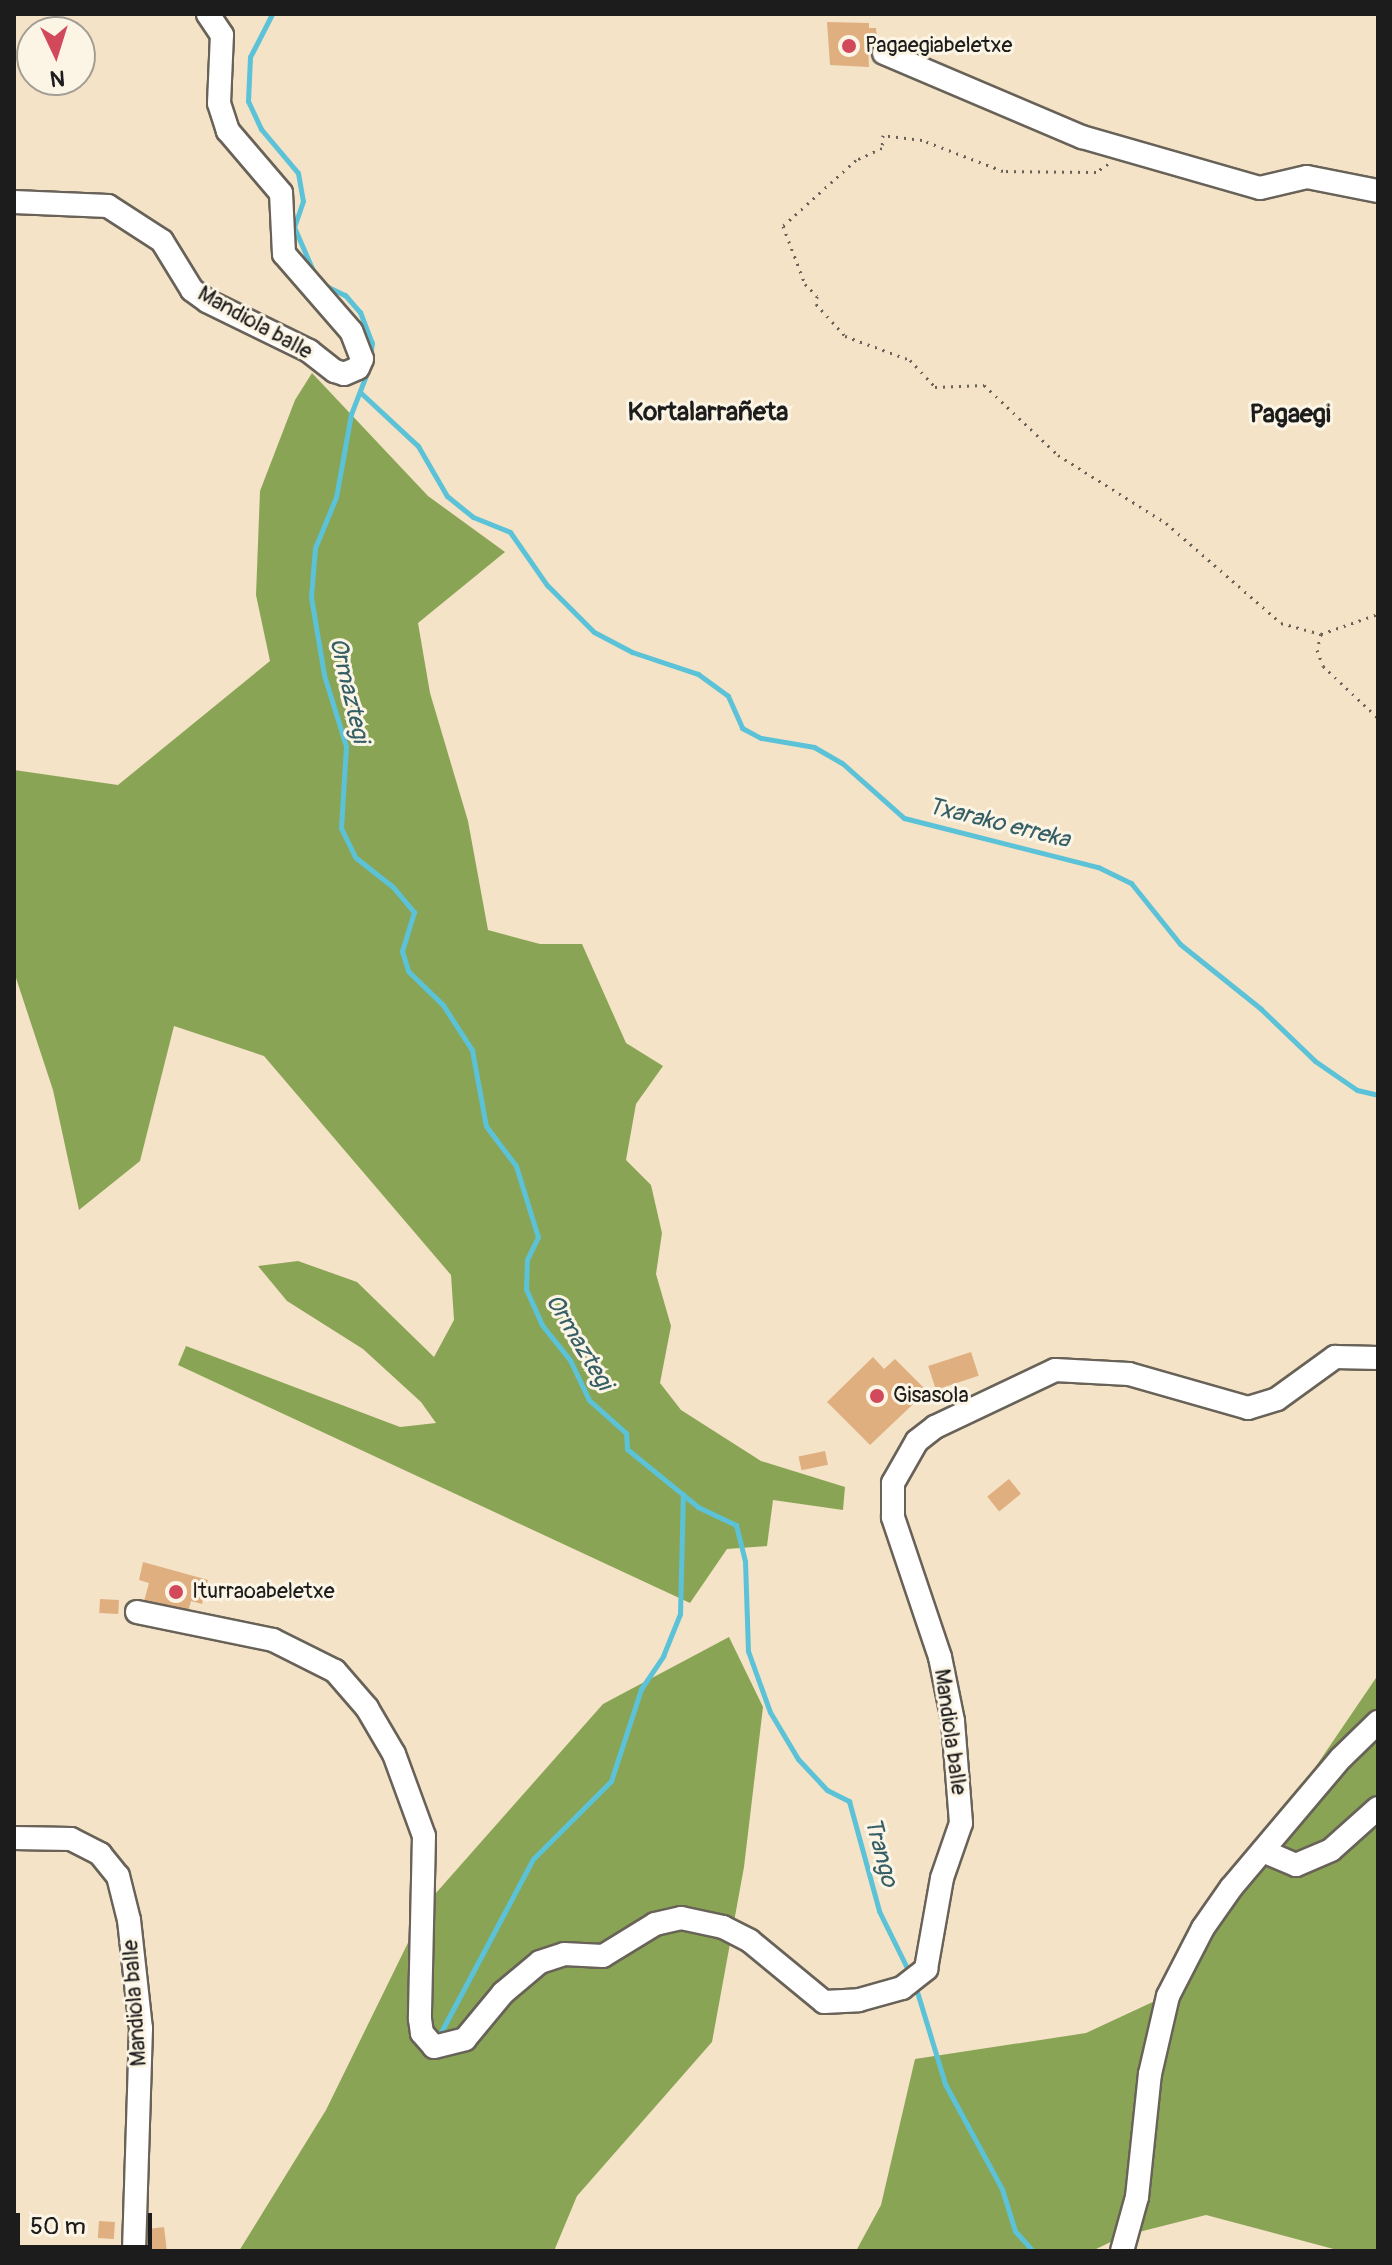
<!DOCTYPE html>
<html>
<head>
<meta charset="utf-8">
<style>
	body { margin:0 }
	#map { position:relative; width:1392px; height:2265px; overflow:hidden; background:#f4e3c7; font-family:Pangolin,sans-serif }
	div>[style] { position:absolute }
	[style*='--x'] { left:calc(var(--x)*1px); top:calc(var(--y)*1px); width:calc(var(--w)*1px); rotate:calc(var(--a)*1deg) }
	.forest>* { inset:0; background:#8aa455 }
	.stream>* { height:5px; margin:-2.5px; padding:0 2.5px; transform-origin:2.5px; border-radius:2.5px; background:#5bc2d8 }
	.building>* { inset:0; background:#dfaf80; transform-origin:0 0 }
	.path>* { height:3px; margin-top:-1.5px; transform-origin:0; background:repeating-linear-gradient(90deg,#686258 0 2px,transparent 0 8px) }
	.roads { filter:drop-shadow(2px 0 #686258) drop-shadow(-2px 0 #686258) drop-shadow(0 2px #686258) drop-shadow(0 -2px #686258) }
	.minor>* { height:22px; margin:-11px; padding:0 11px; transform-origin:11px; border-radius:11px; background:#fff }
	.dots>* { width:22px; height:22px; translate:-50% -50%; box-sizing:border-box; border:4px solid #fcf5e5; border-radius:50% }
	span { translate:-50% -50%; white-space:nowrap; text-align:center; line-height:1.15; -webkit-text-stroke:6px #fcf5e5; paint-order:stroke }
	.poi-label { font-size:22px; color:#1c1c1c }
	.left { translate:0 -50%; text-align:left }
	.street-label { font-size:22px; color:#1c1c1c }
	.water-label { font-size:24px; color:#355e67; font-style:italic }
	.quarter-label { font-size:26px; color:#1c1c1c; font-weight:700 }
	.frame { position:absolute; inset:0; border:16px solid #1c1c1c; pointer-events:none }
	.north { position:absolute; left:16px; top:16px; width:80px; height:80px; box-sizing:border-box; background:#fcf5e5; border:2px solid #a29e95; border-radius:50%; rotate:176deg; font-size:22px; font-weight:700; line-height:32px; text-align:center; color:#1c1c1c }
	.north::after { content:''; display:block; margin:auto; width:28px; height:36px; background:#d1495b; clip-path:polygon(50% 0,100% 100%,50% 72%,0 100%) }
	.scale { position:absolute; left:16px; top:2213px; width:136px; height:36px; box-sizing:border-box; border:4px solid #1c1c1c; border-top:0; padding-left:10px; font-size:24px; line-height:28px; white-space:nowrap; color:#1c1c1c; -webkit-text-stroke:6px #fcf5e5; paint-order:stroke }
</style>
</head>
<body>
<div id="map">
	<div class="forest">
		<i style="clip-path:polygon(312px 373px,428px 496px,505px 552px,418px 623px,430px 693px,468px 821px,488px 930px,540px 944px,582px 944px,626px 1043px,663px 1066px,636px 1104px,626px 1160px,651px 1185px,662px 1233px,656px 1274px,671px 1326px,660px 1383px,681px 1410px,761px 1461px,845px 1487px,843px 1510px,773px 1500px,767px 1546px,727px 1549px,690px 1603px,178px 1365px,186px 1346px,400px 1427px,436px 1423px,421px 1402px,363px 1349px,287px 1301px,258px 1266px,298px 1261px,357px 1282px,434px 1357px,454px 1320px,451px 1275px,264px 1056px,174px 1026px,140px 1161px,79px 1210px,53px 1090px,14px 972px,14px 770px,118px 785px,270px 661px,256px 595px,260px 491px,295px 400px)"></i>
		<i style="clip-path:polygon(729px 1637px,763px 1707px,744px 1867px,712px 2042px,577px 2196px,554px 2251px,239px 2251px,326px 2110px,428px 1902px,603px 1704px)"></i>
		<i style="clip-path:polygon(1378px 1675px,1378px 2251px,1341px 2251px,1206px 2215px,1123px 2236px,1092px 2251px,856px 2251px,881px 2205px,915px 2059px,1086px 2033px,1157px 2000px)"></i>
	</div>
	<div class="stream">
		<i style="--x:272;--y:14;--w:48;--a:117.1"></i>
		<i style="--x:250;--y:57;--w:44;--a:92.6"></i>
		<i style="--x:248;--y:101;--w:31;--a:65"></i>
		<i style="--x:261;--y:129;--w:57;--a:49.9"></i>
		<i style="--x:298;--y:173;--w:28;--a:80"></i>
		<i style="--x:303;--y:201;--w:28;--a:109"></i>
		<i style="--x:294;--y:227;--w:50;--a:66.5"></i>
		<i style="--x:322;--y:284;--w:25;--a:26"></i>
		<i style="--x:345;--y:295;--w:23;--a:49"></i>
		<i style="--x:360;--y:312;--w:33;--a:69"></i>
		<i style="--x:372;--y:343;--w:13;--a:99"></i>
		<i style="--x:368;--y:370;--w:47;--a:111.1"></i>
		<i style="--x:351;--y:414;--w:84;--a:100.2"></i>
		<i style="--x:336;--y:497;--w:55;--a:112.4"></i>
		<i style="--x:315;--y:548;--w:49;--a:94.7"></i>
		<i style="--x:311;--y:597;--w:79;--a:80.5"></i>
		<i style="--x:324;--y:675;--w:74;--a:72.8"></i>
		<i style="--x:346;--y:746;--w:82;--a:93.5"></i>
		<i style="--x:341;--y:828;--w:32;--a:64"></i>
		<i style="--x:355;--y:857;--w:48;--a:38.3"></i>
		<i style="--x:393;--y:887;--w:33;--a:50"></i>
		<i style="--x:414;--y:912;--w:41;--a:107.1"></i>
		<i style="--x:402;--y:951;--w:21;--a:73"></i>
		<i style="--x:408;--y:971;--w:49;--a:44.2"></i>
		<i style="--x:443;--y:1005;--w:54;--a:57.2"></i>
		<i style="--x:472;--y:1050;--w:77;--a:79.6"></i>
		<i style="--x:486;--y:1126;--w:50;--a:53.1"></i>
		<i style="--x:516;--y:1166;--w:74;--a:72.8"></i>
		<i style="--x:538;--y:1237;--w:25;--a:116"></i>
		<i style="--x:527;--y:1260;--w:29;--a:92"></i>
		<i style="--x:526;--y:1289;--w:39;--a:66"></i>
		<i style="--x:542;--y:1325;--w:45;--a:51.3"></i>
		<i style="--x:570;--y:1360;--w:44;--a:64.6"></i>
		<i style="--x:589;--y:1400;--w:50;--a:41.7"></i>
		<i style="--x:626;--y:1433;--w:16;--a:86"></i>
		<i style="--x:627;--y:1449;--w:92;--a:39.2"></i>
		<i style="--x:698;--y:1507;--w:42;--a:25.3"></i>
		<i style="--x:736;--y:1525;--w:37;--a:76"></i>
		<i style="--x:745;--y:1561;--w:90;--a:88.1"></i>
		<i style="--x:748;--y:1651;--w:65;--a:70.2"></i>
		<i style="--x:770;--y:1712;--w:55;--a:59.2"></i>
		<i style="--x:798;--y:1759;--w:42;--a:46.9"></i>
		<i style="--x:827;--y:1790;--w:25;--a:27"></i>
		<i style="--x:849;--y:1801;--w:114;--a:74.7"></i>
		<i style="--x:879;--y:1911;--w:68;--a:63.8"></i>
		<i style="--x:361;--y:393;--w:78;--a:42.9"></i>
		<i style="--x:418;--y:446;--w:58;--a:59.9"></i>
		<i style="--x:447;--y:496;--w:33;--a:39"></i>
		<i style="--x:473;--y:517;--w:40;--a:22"></i>
		<i style="--x:510;--y:532;--w:65;--a:55.1"></i>
		<i style="--x:547;--y:585;--w:66;--a:45"></i>
		<i style="--x:594;--y:632;--w:43;--a:27.8"></i>
		<i style="--x:632;--y:652;--w:70;--a:18.4"></i>
		<i style="--x:698;--y:674;--w:37;--a:36"></i>
		<i style="--x:728;--y:696;--w:35;--a:66"></i>
		<i style="--x:742;--y:728;--w:21;--a:28"></i>
		<i style="--x:761;--y:738;--w:54;--a:9.6"></i>
		<i style="--x:814;--y:747;--w:32;--a:30"></i>
		<i style="--x:842;--y:763;--w:83;--a:41.6"></i>
		<i style="--x:904;--y:818;--w:200;--a:14.2"></i>
		<i style="--x:1098;--y:867;--w:37;--a:26"></i>
		<i style="--x:1131;--y:883;--w:78;--a:51.2"></i>
		<i style="--x:1180;--y:944;--w:104;--a:38.7"></i>
		<i style="--x:1261;--y:1009;--w:75;--a:43.9"></i>
		<i style="--x:1315;--y:1061;--w:51;--a:34.6"></i>
		<i style="--x:1357;--y:1090;--w:22;--a:13"></i>
		<i style="--x:915;--y:1985;--w:103;--a:73.1"></i>
		<i style="--x:945;--y:2084;--w:119;--a:61.5"></i>
		<i style="--x:1002;--y:2189;--w:44;--a:72.8"></i>
		<i style="--x:1015;--y:2231;--w:27;--a:48"></i>
		<i style="--x:441;--y:2032;--w:196;--a:-62"></i>
		<i style="--x:533;--y:1859;--w:110;--a:-45"></i>
		<i style="--x:611;--y:1781;--w:97;--a:-71.9"></i>
		<i style="--x:641;--y:1689;--w:40;--a:-56"></i>
		<i style="--x:663;--y:1656;--w:45;--a:-68"></i>
		<i style="--x:680;--y:1614;--w:120;--a:-88.6"></i>
	</div>
	<div class="building">
		<i style="clip-path:polygon(827px 22px,869px 23px,869px 28px,876px 28px,878px 48px,868px 44px,869px 67px,830px 65px)"></i>
		<i style="left:971px;top:1352px;width:25px;height:45px;rotate:72deg"></i>
		<i style="clip-path:polygon(873px 1357px,884px 1369px,895px 1359px,927px 1391px,870px 1445px,827px 1402px)"></i>
		<i style="left:825px;top:1451px;width:14px;height:27px;rotate:78deg"></i>
		<i style="left:1009px;top:1479px;width:19px;height:28px;rotate:51deg"></i>
		<i style="clip-path:polygon(143px 1562px,208px 1580px,202px 1604px,191px 1601px,186px 1619px,142px 1608px,149px 1583px,139px 1580px)"></i>
		<i style="left:100px;top:1599px;width:19px;height:14px;rotate:3deg"></i>
		<i style="left:99px;top:2221px;width:16px;height:17px;rotate:4deg"></i>
		<i style="left:164px;top:2227px;width:24px;height:20px;rotate:83deg"></i>
	</div>
	<div class="path">
		<i style="--x:1108;--y:164;--w:14;--a:146"></i>
		<i style="--x:1096;--y:172;--w:93;--a:-179.4"></i>
		<i style="--x:1003;--y:171;--w:87;--a:-159.1"></i>
		<i style="--x:922;--y:140;--w:39;--a:-173"></i>
		<i style="--x:883;--y:135;--w:13;--a:94"></i>
		<i style="--x:882;--y:148;--w:29;--a:155"></i>
		<i style="--x:856;--y:160;--w:98;--a:137.9"></i>
		<i style="--x:783;--y:226;--w:62;--a:69.2"></i>
		<i style="--x:805;--y:284;--w:17;--a:45"></i>
		<i style="--x:817;--y:296;--w:8;--a:97"></i>
		<i style="--x:816;--y:304;--w:43;--a:47.8"></i>
		<i style="--x:845;--y:336;--w:69;--a:20.3"></i>
		<i style="--x:910;--y:360;--w:37;--a:47"></i>
		<i style="--x:935;--y:387;--w:49;--a:-2.3"></i>
		<i style="--x:984;--y:385;--w:102;--a:43.4"></i>
		<i style="--x:1058;--y:455;--w:128;--a:32.2"></i>
		<i style="--x:1166;--y:523;--w:152;--a:41"></i>
		<i style="--x:1281;--y:623;--w:41;--a:15.4"></i>
		<i style="--x:1321;--y:634;--w:16;--a:104"></i>
		<i style="--x:1317;--y:650;--w:17;--a:69"></i>
		<i style="--x:1323;--y:666;--w:76;--a:43.4"></i>
		<i style="--x:1321;--y:634;--w:60;--a:-19.3"></i>
	</div>
	<div class="roads">
		<div class="minor">
			<i style="--x:884;--y:53;--w:215;--a:23"></i>
			<i style="--x:1082;--y:137;--w:185;--a:16"></i>
			<i style="--x:1260;--y:188;--w:48;--a:-13.2"></i>
			<i style="--x:1307;--y:177;--w:72;--a:11.2"></i>
			<i style="--x:14;--y:202;--w:94;--a:2.4"></i>
			<i style="--x:108;--y:206;--w:64;--a:32.9"></i>
			<i style="--x:162;--y:241;--w:57;--a:58.5"></i>
			<i style="--x:192;--y:290;--w:19;--a:36"></i>
			<i style="--x:207;--y:301;--w:114;--a:26.1"></i>
			<i style="--x:309;--y:351;--w:33;--a:38"></i>
			<i style="--x:335;--y:371;--w:9;--a:18"></i>
			<i style="--x:344;--y:374;--w:15;--a:-23"></i>
			<i style="--x:358;--y:368;--w:10;--a:-66"></i>
			<i style="--x:362;--y:359;--w:30;--a:-111"></i>
			<i style="--x:351;--y:331;--w:102;--a:-131"></i>
			<i style="--x:284;--y:254;--w:61;--a:-92.8"></i>
			<i style="--x:281;--y:193;--w:82;--a:-130.5"></i>
			<i style="--x:228;--y:131;--w:29;--a:-108"></i>
			<i style="--x:219;--y:103;--w:68;--a:-87.5"></i>
			<i style="--x:222;--y:35;--w:25;--a:-124"></i>
			<i style="--x:137;--y:1612;--w:139;--a:11.6"></i>
			<i style="--x:273;--y:1640;--w:69;--a:26.6"></i>
			<i style="--x:335;--y:1671;--w:49;--a:49.1"></i>
			<i style="--x:367;--y:1708;--w:53;--a:59.6"></i>
			<i style="--x:394;--y:1754;--w:87;--a:69.9"></i>
			<i style="--x:424;--y:1836;--w:183;--a:91.3"></i>
			<i style="--x:420;--y:2019;--w:14;--a:82"></i>
			<i style="--x:422;--y:2033;--w:18;--a:49"></i>
			<i style="--x:434;--y:2047;--w:32;--a:-14"></i>
			<i style="--x:465;--y:2039;--w:60;--a:-50.4"></i>
			<i style="--x:503;--y:1993;--w:48;--a:-40"></i>
			<i style="--x:540;--y:1962;--w:25;--a:-18"></i>
			<i style="--x:564;--y:1954;--w:39;--a:3"></i>
			<i style="--x:603;--y:1956;--w:61;--a:-31.6"></i>
			<i style="--x:655;--y:1924;--w:27;--a:-13"></i>
			<i style="--x:681;--y:1918;--w:43;--a:12.1"></i>
			<i style="--x:723;--y:1927;--w:30;--a:27"></i>
			<i style="--x:750;--y:1941;--w:96;--a:39.5"></i>
			<i style="--x:824;--y:2002;--w:35;--a:-3"></i>
			<i style="--x:859;--y:2000;--w:45;--a:-15.6"></i>
			<i style="--x:902;--y:1988;--w:31;--a:-38"></i>
			<i style="--x:926;--y:1969;--w:92;--a:-80"></i>
			<i style="--x:942;--y:1878;--w:58;--a:-70.9"></i>
			<i style="--x:961;--y:1823;--w:102;--a:-94.5"></i>
			<i style="--x:953;--y:1721;--w:65;--a:-101.5"></i>
			<i style="--x:940;--y:1657;--w:148;--a:-108.6"></i>
			<i style="--x:893;--y:1517;--w:34;--a:-90"></i>
			<i style="--x:893;--y:1483;--w:48;--a:-60.3"></i>
			<i style="--x:917;--y:1441;--w:23;--a:-38"></i>
			<i style="--x:935;--y:1427;--w:133;--a:-25.4"></i>
			<i style="--x:1055;--y:1370;--w:74;--a:3.1"></i>
			<i style="--x:1129;--y:1374;--w:124;--a:15.9"></i>
			<i style="--x:1248;--y:1408;--w:30;--a:-17"></i>
			<i style="--x:1277;--y:1399;--w:72;--a:-35.9"></i>
			<i style="--x:1335;--y:1357;--w:43;--a:1.3"></i>
			<i style="--x:14;--y:1838;--w:57;--a:1"></i>
			<i style="--x:71;--y:1839;--w:33;--a:27"></i>
			<i style="--x:100;--y:1854;--w:28;--a:51"></i>
			<i style="--x:118;--y:1876;--w:45;--a:76"></i>
			<i style="--x:129;--y:1920;--w:109;--a:83.7"></i>
			<i style="--x:141;--y:2028;--w:223;--a:91.8"></i>
			<i style="--x:1263;--y:1851;--w:36;--a:23"></i>
			<i style="--x:1296;--y:1865;--w:38;--a:-23"></i>
			<i style="--x:1331;--y:1850;--w:63;--a:-41.8"></i>
			<i style="--x:1122;--y:2251;--w:56;--a:-74.5"></i>
			<i style="--x:1137;--y:2197;--w:124;--a:-84"></i>
			<i style="--x:1150;--y:2074;--w:80;--a:-77"></i>
			<i style="--x:1168;--y:1996;--w:76;--a:-62.8"></i>
			<i style="--x:1203;--y:1928;--w:49;--a:-55"></i>
			<i style="--x:1231;--y:1888;--w:170;--a:-49.8"></i>
			<i style="--x:1341;--y:1758;--w:52;--a:-44.2"></i>
		</div>
	</div>
	<div class="dots">
		<i style="left:849px;top:46px;background:#d1495b"></i>
		<i style="left:877px;top:1396px;background:#d1495b"></i>
		<i style="left:176px;top:1592px;background:#d1495b"></i>
	</div>
	<div class="poi-label">
		<span class="left" style="left:865px;top:46px">Pagaegiabeletxe</span>
		<span class="left" style="left:893px;top:1396px">Gisasola</span>
		<span class="left" style="left:192px;top:1592px">Iturraoabeletxe</span>
	</div>
	<div class="street-label">
		<span style="left:255px;top:323px;rotate:29deg">Mandiola balle</span>
		<span style="left:950px;top:1732px;rotate:82deg">Mandiola balle</span>
		<span style="left:135px;top:2003px;rotate:-94deg">Mandiola balle</span>
	</div>
	<div class="water-label">
		<span style="left:349px;top:690px;rotate:77deg">Ormaztegi</span>
		<span style="left:999px;top:823px;rotate:14deg">Txarako erreka</span>
		<span style="left:579px;top:1342px;rotate:59deg">Ormaztegi</span>
		<span style="left:881px;top:1852px;rotate:75deg">Trango</span>
	</div>
	<div class="quarter-label">
		<span style="left:708px;top:413px">Kortalarrañeta</span>
		<span style="left:1290px;top:415px">Pagaegi</span>
	</div>
	<div class="frame"></div>
	<div class="north">N</div>
	<div class="scale">50 m</div>
</div>
</body>
</html>
